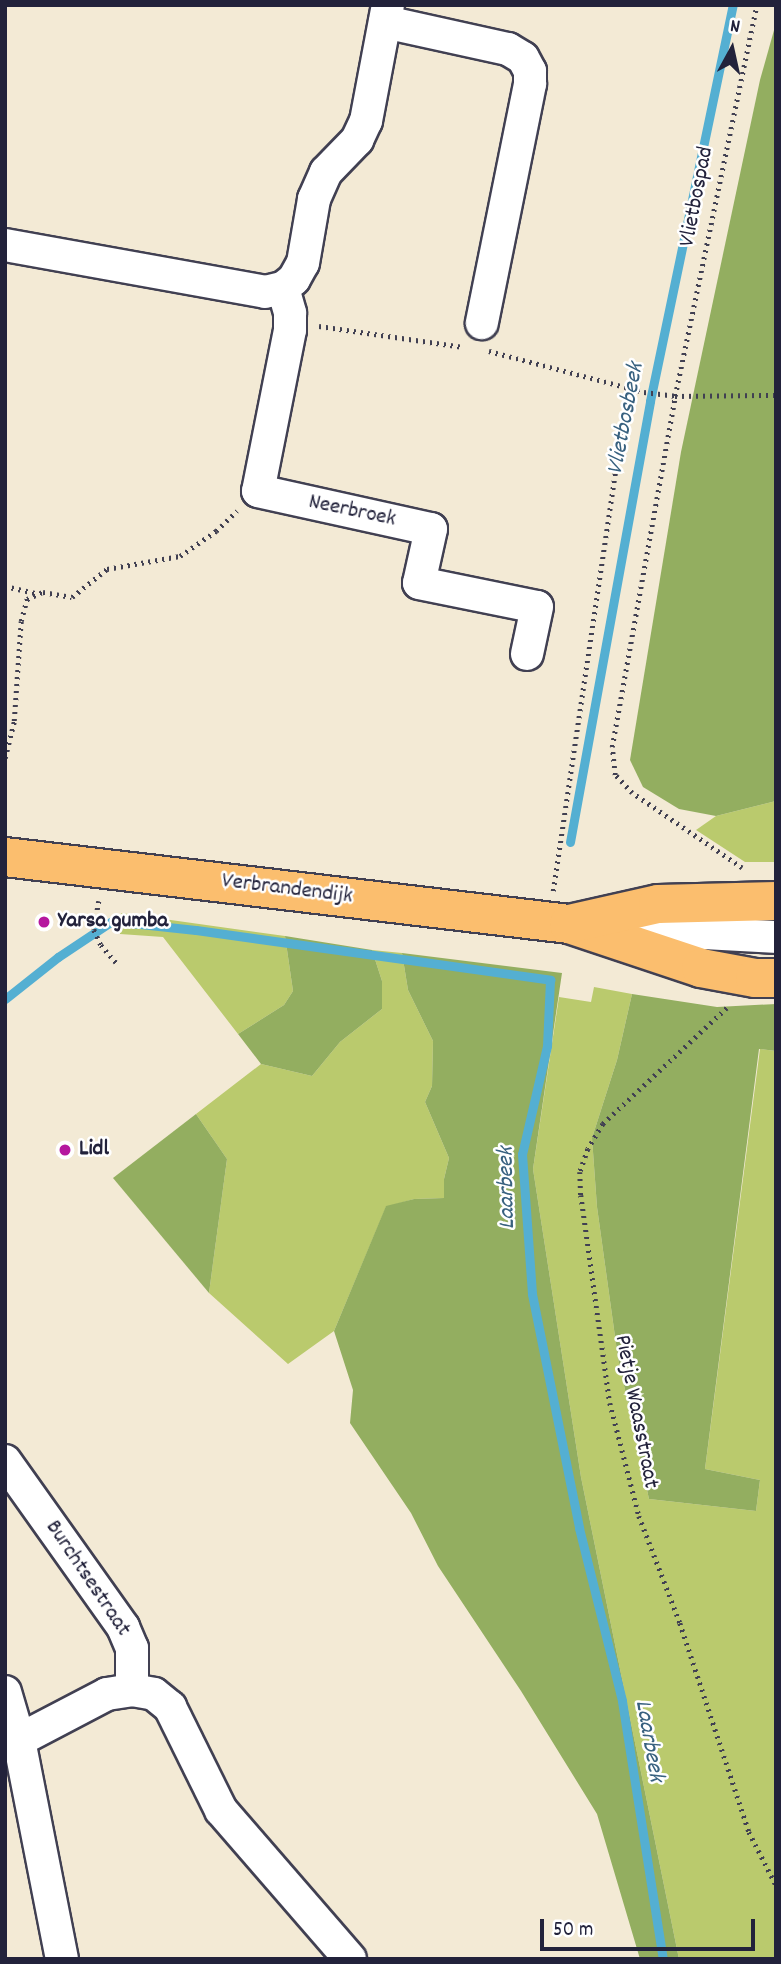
<!DOCTYPE html>
<html>
<head>
<meta charset="utf-8">
<style>
	body { margin:0 }
	#map { position:relative; width:781px; height:1964px; overflow:hidden; background:#f3ead5; font-family:Dekko,sans-serif }
	div>[style] { position:absolute }
	[style*='--x'] { left:calc(var(--x)*1px); top:calc(var(--y)*1px); width:calc(var(--w)*1px); rotate:calc(var(--a)*1deg) }
	.green>* { inset:0; background:#baca6d }
	.forest>* { inset:0; background:#93ae60 }
	.stream>* { height:9px; margin:-4.5px; padding:0 4.5px; transform-origin:4.5px; border-radius:4.5px; background:#54afd2 }
	.path>* { height:4.5px; margin-top:-2.25px; transform-origin:0; background:repeating-linear-gradient(90deg,#414052 0 2px,transparent 0 7px) }
	.roads { filter:drop-shadow(2px 0 #414052) drop-shadow(-2px 0 #414052) drop-shadow(0 2px #414052) drop-shadow(0 -2px #414052) }
	.minor>* { height:32px; margin:-16px; padding:0 16px; transform-origin:16px; border-radius:16px; background:#fff }
	.major>* { height:38px; margin:-19px; padding:0 19px; transform-origin:19px; border-radius:19px; background:#fbbe6e }
	.dots>* { width:19px; height:19px; translate:-50% -50%; box-sizing:border-box; border:4px solid #fff; border-radius:50% }
	span { translate:-50% -50%; white-space:nowrap; text-align:center; line-height:1.15; -webkit-text-stroke:5px #fff; paint-order:stroke }
	.street-label { font-size:23px; color:#22223b }
	.poi-label { font-size:23px; color:#22223b; font-weight:700 }
	.left { translate:0 -50%; text-align:left }
	.water-label { font-size:24px; color:#38617f; font-style:italic }
	.frame { position:absolute; inset:0; border:7px solid #22223b; pointer-events:none }
	.north { position:absolute; left:697px; top:14px; width:70px; height:70px; -webkit-text-stroke:5px #fff; paint-order:stroke; rotate:8deg; font-size:19px; font-weight:700; line-height:28px; text-align:center; color:#22223b }
	.north::after { content:''; display:block; margin:auto; width:24px; height:32px; background:#22223b; clip-path:polygon(50% 0,100% 100%,50% 72%,0 100%) }
	.scale { position:absolute; left:540px; top:1919px; width:215px; height:32px; box-sizing:border-box; border:4px solid #22223b; border-top:0; padding-left:9px; font-size:21px; line-height:24px; white-space:nowrap; color:#22223b; -webkit-text-stroke:5px #fff; paint-order:stroke }
</style>
</head>
<body>
<div id="map">
	<div class="green">
		<i style="clip-path:polygon(776px 801px,776px 862px,745px 862px,696px 830px,716px 816px)"></i>
		<i style="clip-path:polygon(121px 913px,285px 936px,293px 991px,284px 1005px,238px 1034px,163px 937px,120px 934px)"></i>
		<i style="clip-path:polygon(372px 950px,402px 953px,408px 990px,433px 1041px,432px 1086px,425px 1102px,449px 1158px,444px 1179px,444px 1198px,414px 1199px,386px 1207px,334px 1331px,288px 1364px,209px 1293px,227px 1159px,196px 1114px,261px 1064px,312px 1076px,340px 1042px,382px 1009px,382px 981px)"></i>
		<i style="clip-path:polygon(594px 987px,632px 994px,617px 1060px,592px 1138px,597px 1207px,618px 1358px,649px 1499px,756px 1511px,760px 1480px,705px 1469px,760px 1049px,776px 1051px,776px 1959px,679px 1959px,581px 1477px,533px 1169px,559px 997px,591px 1002px)"></i>
	</div>
	<div class="forest">
		<i style="clip-path:polygon(776px 23px,776px 801px,716px 816px,679px 809px,643px 787px,630px 760px,681px 452px,760px 80px)"></i>
		<i style="clip-path:polygon(285px 936px,372px 950px,382px 981px,382px 1009px,340px 1042px,312px 1076px,261px 1064px,238px 1034px,284px 1005px,293px 991px)"></i>
		<i style="clip-path:polygon(402px 953px,562px 973px,533px 1169px,581px 1477px,679px 1959px,640px 1959px,597px 1814px,521px 1691px,438px 1566px,411px 1513px,350px 1423px,353px 1390px,334px 1331px,386px 1206px,414px 1199px,444px 1198px,444px 1179px,449px 1158px,425px 1102px,432px 1086px,433px 1041px,408px 990px)"></i>
		<i style="clip-path:polygon(632px 994px,717px 1007px,776px 1004px,776px 1051px,759px 1049px,705px 1469px,760px 1480px,756px 1511px,649px 1499px,618px 1358px,597px 1207px,592px 1138px,617px 1060px)"></i>
		<i style="clip-path:polygon(196px 1114px,227px 1159px,209px 1293px,113px 1178px)"></i>
	</div>
	<div class="stream">
		<i style="--x:570;--y:842;--w:448;--a:-79.7"></i>
		<i style="--x:650;--y:401;--w:405;--a:-78.2"></i>
		<i style="--x:5;--y:999;--w:68;--a:-38.4"></i>
		<i style="--x:58;--y:957;--w:65;--a:-33.7"></i>
		<i style="--x:112;--y:921;--w:84;--a:6.1"></i>
		<i style="--x:196;--y:930;--w:358;--a:8"></i>
		<i style="--x:550;--y:980;--w:66;--a:92.6"></i>
		<i style="--x:547;--y:1046;--w:111;--a:103"></i>
		<i style="--x:522;--y:1154;--w:140;--a:85.9"></i>
		<i style="--x:532;--y:1294;--w:239;--a:78.6"></i>
		<i style="--x:579;--y:1528;--w:178;--a:76"></i>
		<i style="--x:622;--y:1701;--w:261;--a:81"></i>
	</div>
	<div class="path">
		<i style="--x:319;--y:326;--w:146;--a:8.3"></i>
		<i style="--x:489;--y:351;--w:160;--a:14.8"></i>
		<i style="--x:644;--y:392;--w:31;--a:7"></i>
		<i style="--x:675;--y:396;--w:101;--a:-0.6"></i>
		<i style="--x:5;--y:586;--w:31;--a:13"></i>
		<i style="--x:5;--y:758;--w:38;--a:-76"></i>
		<i style="--x:14;--y:721;--w:100;--a:-86"></i>
		<i style="--x:21;--y:621;--w:23;--a:-75"></i>
		<i style="--x:27;--y:599;--w:17;--a:-24"></i>
		<i style="--x:43;--y:592;--w:29;--a:10"></i>
		<i style="--x:72;--y:597;--w:45;--a:-38.7"></i>
		<i style="--x:107;--y:569;--w:74;--a:-10.1"></i>
		<i style="--x:180;--y:556;--w:44;--a:-34.8"></i>
		<i style="--x:216;--y:531;--w:29;--a:-44"></i>
		<i style="--x:742;--y:868;--w:133;--a:-145.7"></i>
		<i style="--x:632;--y:793;--w:25;--a:-133"></i>
		<i style="--x:615;--y:775;--w:28;--a:-96"></i>
		<i style="--x:612;--y:747;--w:357;--a:-79.8"></i>
		<i style="--x:675;--y:396;--w:400;--a:-78.2"></i>
		<i style="--x:553;--y:891;--w:511;--a:-81.55"></i>
		<i style="--x:99;--y:901;--w:29;--a:100"></i>
		<i style="--x:94;--y:930;--w:17;--a:65"></i>
		<i style="--x:101;--y:945;--w:23;--a:49"></i>
		<i style="--x:727;--y:1008;--w:170;--a:136.9"></i>
		<i style="--x:603;--y:1124;--w:29;--a:121"></i>
		<i style="--x:588;--y:1149;--w:24;--a:109"></i>
		<i style="--x:580;--y:1172;--w:23;--a:88"></i>
		<i style="--x:581;--y:1195;--w:210;--a:82.1"></i>
		<i style="--x:610;--y:1403;--w:117;--a:75.6"></i>
		<i style="--x:639;--y:1516;--w:115;--a:69"></i>
		<i style="--x:680;--y:1623;--w:220;--a:71.7"></i>
		<i style="--x:749;--y:1832;--w:59;--a:63"></i>
	</div>
	<div class="roads">
		<div class="minor">
			<i style="--x:385;--y:22;--w:126;--a:12.4"></i>
			<i style="--x:508;--y:49;--w:17;--a:31"></i>
			<i style="--x:523;--y:58;--w:15;--a:62"></i>
			<i style="--x:530;--y:71;--w:13;--a:90"></i>
			<i style="--x:530;--y:84;--w:244;--a:101.4"></i>
			<i style="--x:5;--y:245;--w:264;--a:10.2"></i>
			<i style="--x:265;--y:292;--w:18;--a:-13"></i>
			<i style="--x:283;--y:288;--w:14;--a:-39"></i>
			<i style="--x:294;--y:279;--w:18;--a:-61"></i>
			<i style="--x:303;--y:263;--w:65;--a:-80.2"></i>
			<i style="--x:314;--y:199;--w:30;--a:-66"></i>
			<i style="--x:326;--y:172;--w:45;--a:-45.9"></i>
			<i style="--x:357;--y:140;--w:21;--a:-65"></i>
			<i style="--x:366;--y:121;--w:118;--a:-79.3"></i>
			<i style="--x:283;--y:288;--w:26;--a:74"></i>
			<i style="--x:290;--y:313;--w:17;--a:90"></i>
			<i style="--x:290;--y:330;--w:164;--a:101.2"></i>
			<i style="--x:258;--y:491;--w:177;--a:12.4"></i>
			<i style="--x:431;--y:529;--w:55;--a:102.5"></i>
			<i style="--x:419;--y:583;--w:120;--a:11.5"></i>
			<i style="--x:537;--y:607;--w:48;--a:102"></i>
			<i style="--x:609;--y:928;--w:167;--a:3.1"></i>
			<i style="--x:5;--y:1461;--w:204;--a:54.6"></i>
			<i style="--x:123;--y:1627;--w:23;--a:67"></i>
			<i style="--x:132;--y:1648;--w:42;--a:90"></i>
			<i style="--x:132;--y:1690;--w:22;--a:10"></i>
			<i style="--x:154;--y:1694;--w:21;--a:39"></i>
			<i style="--x:170;--y:1707;--w:115;--a:63.7"></i>
			<i style="--x:221;--y:1810;--w:197;--a:49.1"></i>
			<i style="--x:5;--y:1692;--w:50;--a:73.7"></i>
			<i style="--x:19;--y:1740;--w:223;--a:78.9"></i>
			<i style="--x:19;--y:1740;--w:99;--a:-27.6"></i>
			<i style="--x:107;--y:1694;--w:25;--a:-9"></i>
		</div>
		<div class="major">
			<i style="--x:5;--y:857;--w:568;--a:6.77"></i>
			<i style="--x:569;--y:924;--w:139;--a:18.4"></i>
			<i style="--x:701;--y:968;--w:55;--a:10.5"></i>
			<i style="--x:755;--y:978;--w:21;--a:0"></i>
			<i style="--x:569;--y:924;--w:91;--a:-12.7"></i>
			<i style="--x:658;--y:904;--w:118;--a:-1.5"></i>
		</div>
	</div>
	<div class="dots">
		<i style="left:44px;top:922px;background:#b5179e"></i>
		<i style="left:65px;top:1150px;background:#b5179e"></i>
	</div>
	<div class="street-label">
		<span style="left:698px;top:197px;rotate:-79deg">Vlietbospad</span>
		<span style="left:352px;top:512px;rotate:12deg">Neerbroek</span>
		<span style="left:287px;top:890px;rotate:7deg">Verbrandendijk</span>
		<span style="left:635px;top:1412px;rotate:79deg">Pietje Waasstraat</span>
		<span style="left:87px;top:1579px;rotate:56deg">Burchtsestraat</span>
	</div>
	<div class="poi-label">
		<span class="left" style="left:58px;top:922px">Yarsa gumba</span>
		<span class="left" style="left:79px;top:1150px">Lidl</span>
	</div>
	<div class="water-label">
		<span style="left:627px;top:419px;rotate:-79deg">Vlietbosbeek</span>
		<span style="left:508px;top:1188px;rotate:-91deg">Laarbeek</span>
		<span style="left:648px;top:1741px;rotate:80deg">Laarbeek</span>
	</div>
	<div class="frame"></div>
	<div class="north">N</div>
	<div class="scale">50 m</div>
</div>
</body>
</html>
